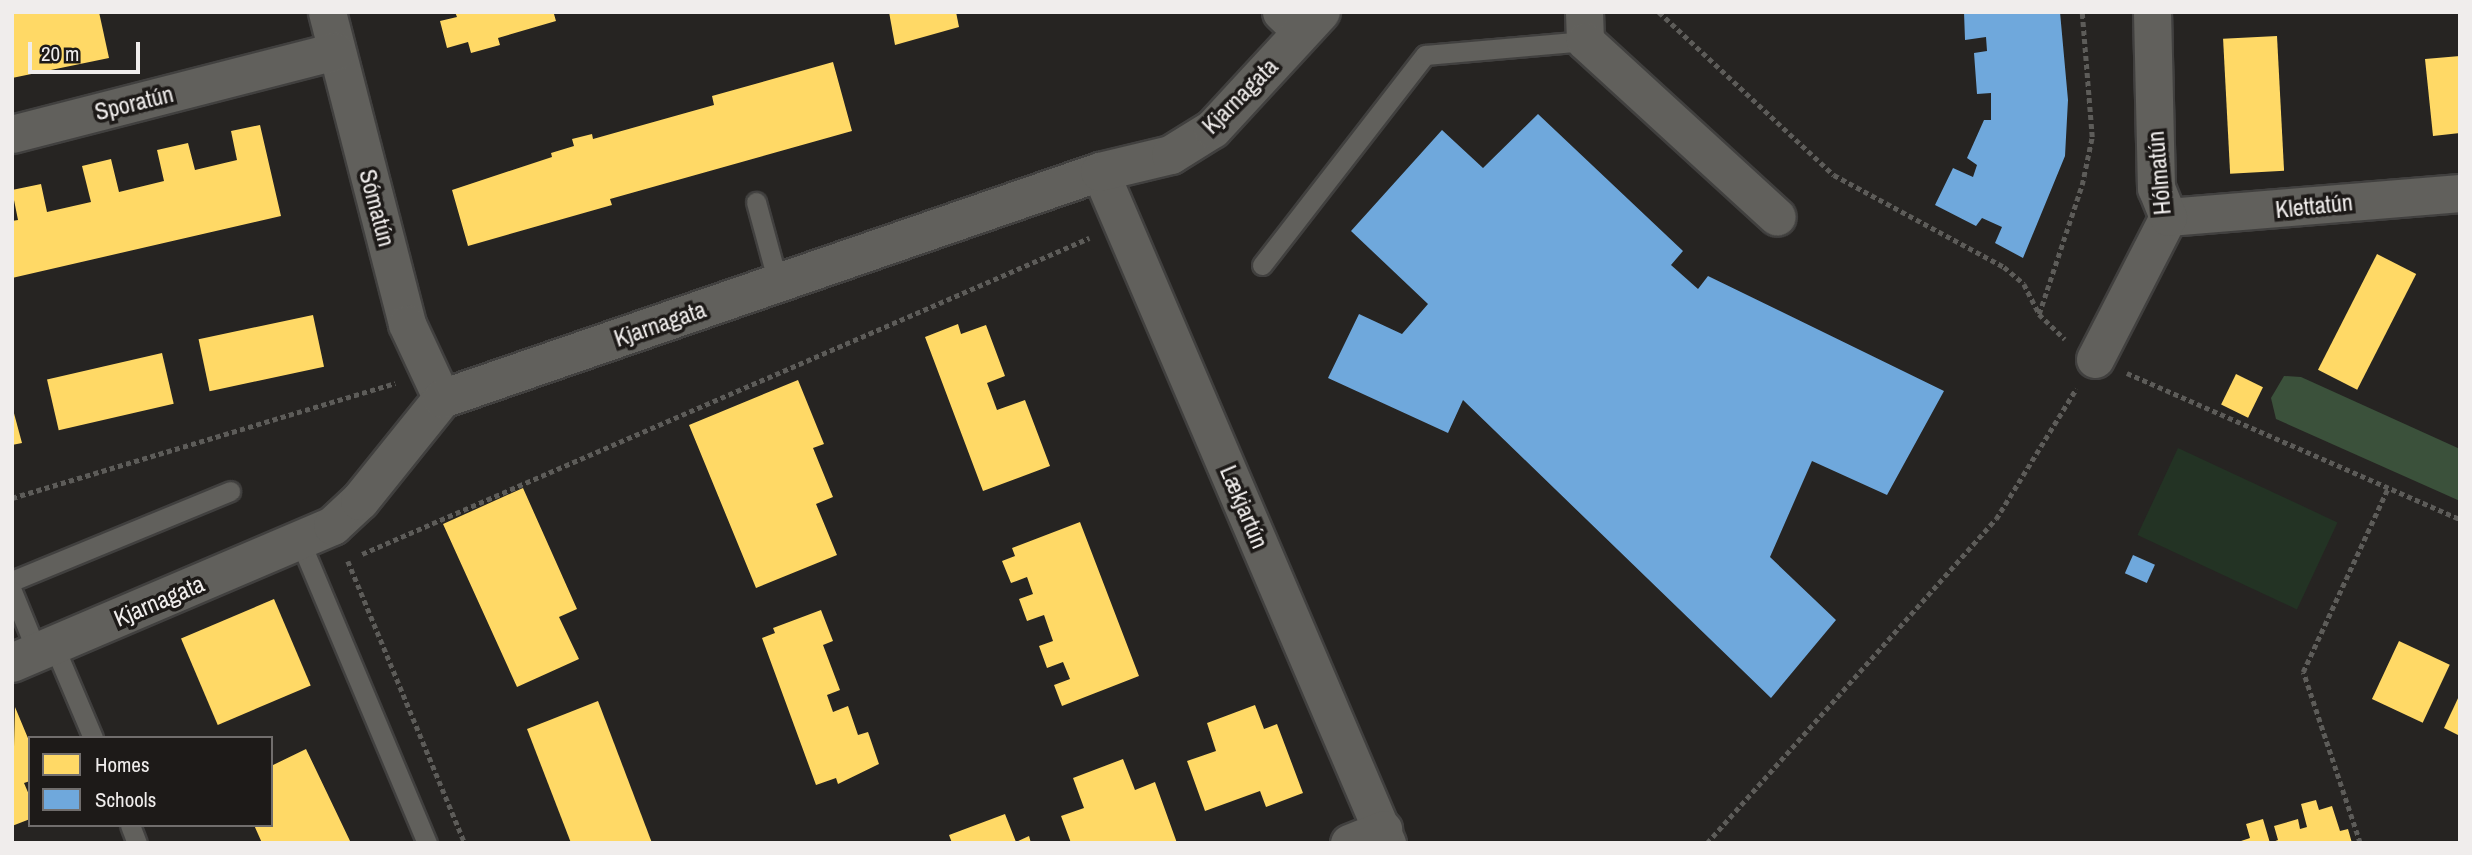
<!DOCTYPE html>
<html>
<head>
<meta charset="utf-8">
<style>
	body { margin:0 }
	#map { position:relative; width:2472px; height:855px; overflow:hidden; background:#262422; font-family:"Archivo Narrow",sans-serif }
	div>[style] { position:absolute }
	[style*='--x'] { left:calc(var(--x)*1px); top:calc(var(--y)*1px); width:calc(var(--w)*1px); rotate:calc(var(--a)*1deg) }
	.green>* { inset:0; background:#233324; transform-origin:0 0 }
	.forest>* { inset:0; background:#3b513b }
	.homes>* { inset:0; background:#ffd966; transform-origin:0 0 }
	.schools>* { inset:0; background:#6fa8dc; transform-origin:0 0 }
	.path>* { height:4.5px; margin-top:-2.25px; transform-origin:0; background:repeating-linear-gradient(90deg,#5d5c59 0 5px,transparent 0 8.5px) }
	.roads { filter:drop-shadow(2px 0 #41403f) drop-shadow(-2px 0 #41403f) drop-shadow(0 2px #41403f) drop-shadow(0 -2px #41403f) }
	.service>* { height:19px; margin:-9.5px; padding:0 9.5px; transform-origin:9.5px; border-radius:9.5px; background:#61605c }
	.minor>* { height:37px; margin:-18.5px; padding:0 18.5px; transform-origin:18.5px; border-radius:18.5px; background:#61605c }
	.tertiary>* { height:38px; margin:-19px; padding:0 19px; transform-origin:19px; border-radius:19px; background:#61605c }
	span { translate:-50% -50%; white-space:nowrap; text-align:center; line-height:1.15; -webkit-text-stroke:7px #1d1a18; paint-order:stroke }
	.street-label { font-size:24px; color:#f0edec }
	.frame { position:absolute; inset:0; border:14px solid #f0edec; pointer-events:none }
	.legend { position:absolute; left:28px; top:736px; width:245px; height:91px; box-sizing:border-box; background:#1d1a18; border:2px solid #716e6d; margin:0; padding:9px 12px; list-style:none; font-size:21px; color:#f0edec }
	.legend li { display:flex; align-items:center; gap:14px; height:35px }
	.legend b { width:35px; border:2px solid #716e6d }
	.scale { position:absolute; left:28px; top:42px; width:112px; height:32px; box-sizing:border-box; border:4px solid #f0edec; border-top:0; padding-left:9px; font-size:21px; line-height:24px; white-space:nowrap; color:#f0edec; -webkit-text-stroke:5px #1d1a18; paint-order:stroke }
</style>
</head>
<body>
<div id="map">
	<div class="green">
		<i style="left:2178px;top:448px;width:176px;height:96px;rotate:25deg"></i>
	</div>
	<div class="forest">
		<i style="clip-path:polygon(2284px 376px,2301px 377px,2460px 449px,2460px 501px,2276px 419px,2271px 398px)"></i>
	</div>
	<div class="homes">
		<i style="clip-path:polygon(12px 12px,99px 12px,109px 58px,12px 78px)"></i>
		<i style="clip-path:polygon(455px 12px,558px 12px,558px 13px,554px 14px,556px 21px,498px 38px,500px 45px,471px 53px,468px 42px,447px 48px,440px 21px,457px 17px)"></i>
		<i style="clip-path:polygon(889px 12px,956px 12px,959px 27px,895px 45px)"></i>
		<i style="left:2277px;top:36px;width:135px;height:54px;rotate:87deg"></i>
		<i style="clip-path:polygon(2460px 56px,2460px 133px,2433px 136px,2425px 59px)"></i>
		<i style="clip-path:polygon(833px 62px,852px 131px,610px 199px,612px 205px,468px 246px,452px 190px,552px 157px,551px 153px,574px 146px,572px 139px,592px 134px,593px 139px,714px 105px,712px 96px)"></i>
		<i style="clip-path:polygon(260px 125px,281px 216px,12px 278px,12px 221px,18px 220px,12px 190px,41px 184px,47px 212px,91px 202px,82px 166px,111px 159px,119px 192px,164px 181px,157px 150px,188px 143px,195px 170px,237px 160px,231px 131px)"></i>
		<i style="left:2377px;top:254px;width:44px;height:130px;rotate:27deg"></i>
		<i style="left:313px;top:315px;width:53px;height:117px;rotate:78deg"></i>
		<i style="clip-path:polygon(958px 324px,961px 334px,986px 325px,1005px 376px,987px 383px,997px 410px,1025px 400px,1050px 466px,983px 491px,925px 337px)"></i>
		<i style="left:162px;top:353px;width:52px;height:118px;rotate:77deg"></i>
		<i style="left:2236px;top:374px;width:30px;height:34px;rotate:26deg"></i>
		<i style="clip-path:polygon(798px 380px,824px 444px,813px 448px,833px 497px,816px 504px,837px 555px,756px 588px,689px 425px)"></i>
		<i style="clip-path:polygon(12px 406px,22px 443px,12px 445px)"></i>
		<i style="clip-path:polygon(523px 488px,577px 609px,559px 617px,579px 659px,517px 687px,443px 524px)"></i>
		<i style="clip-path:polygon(1080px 522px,1139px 676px,1062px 706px,1054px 685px,1070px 679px,1063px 662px,1047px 668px,1039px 646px,1053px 641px,1044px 615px,1027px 621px,1019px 599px,1033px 594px,1027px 577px,1011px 583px,1002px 561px,1015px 556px,1012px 548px)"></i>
		<i style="left:274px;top:599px;width:94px;height:101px;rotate:67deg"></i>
		<i style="clip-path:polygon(821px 610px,833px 641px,823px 645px,840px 690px,827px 695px,833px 712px,848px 706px,858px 735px,868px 732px,879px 764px,838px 784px,836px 778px,816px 785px,762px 638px,775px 633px,773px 628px)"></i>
		<i style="left:2399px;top:641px;width:56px;height:64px;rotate:25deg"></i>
		<i style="clip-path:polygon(2460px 694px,2460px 736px,2444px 728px)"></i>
		<i style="clip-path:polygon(598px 701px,652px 843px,571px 843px,527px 729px)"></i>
		<i style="clip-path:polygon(1255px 705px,1264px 729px,1277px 724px,1303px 793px,1266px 807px,1260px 791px,1205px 811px,1187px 761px,1216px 751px,1207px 723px)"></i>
		<i style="clip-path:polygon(15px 707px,30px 743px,30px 781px,24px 783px,30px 797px,30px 819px,12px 826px)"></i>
		<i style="clip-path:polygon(306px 749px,351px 843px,262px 843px,254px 825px,271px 825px,271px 766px)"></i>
		<i style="clip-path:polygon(1123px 759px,1135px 790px,1155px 782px,1177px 843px,1071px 843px,1061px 816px,1084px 808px,1073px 778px)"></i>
		<i style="clip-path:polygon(2316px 800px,2319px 810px,2332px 806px,2340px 831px,2348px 829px,2352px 843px,2270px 843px,2278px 840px,2274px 826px,2298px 819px,2300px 829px,2307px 827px,2301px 804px)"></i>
		<i style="clip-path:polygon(1005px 814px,1016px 842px,1029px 836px,1031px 843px,952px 843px,949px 835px)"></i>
		<i style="clip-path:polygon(2263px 819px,2270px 843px,2235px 843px,2250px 838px,2246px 824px)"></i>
	</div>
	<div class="schools">
		<i style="clip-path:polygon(1964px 12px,2060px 12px,2068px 100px,2065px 156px,2023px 258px,1995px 243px,2002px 227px,1982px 218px,1976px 226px,1935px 205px,1953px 168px,1973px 177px,1977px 165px,1967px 158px,1984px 120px,1991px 120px,1991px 93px,1977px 94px,1974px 53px,1987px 51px,1986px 37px,1965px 40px)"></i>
		<i style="clip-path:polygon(1538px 114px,1683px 251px,1671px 265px,1698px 289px,1708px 276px,1944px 391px,1887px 495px,1812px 461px,1770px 557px,1836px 620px,1771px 698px,1463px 400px,1448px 433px,1328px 378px,1359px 314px,1402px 334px,1428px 304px,1351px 231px,1442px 130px,1483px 168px)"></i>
		<i style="left:2133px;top:555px;width:24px;height:20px;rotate:24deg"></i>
	</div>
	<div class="path">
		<i style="--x:1659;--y:12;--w:239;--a:43"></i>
		<i style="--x:1834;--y:175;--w:193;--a:28.4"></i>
		<i style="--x:2004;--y:267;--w:26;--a:40"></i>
		<i style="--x:2024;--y:284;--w:34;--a:63"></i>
		<i style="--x:2039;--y:314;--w:36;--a:44"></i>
		<i style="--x:2039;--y:314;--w:136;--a:-71.6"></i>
		<i style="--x:2082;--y:185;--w:49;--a:-78.2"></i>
		<i style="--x:2092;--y:137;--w:125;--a:-94.6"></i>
		<i style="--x:2127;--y:373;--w:364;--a:23.7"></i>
		<i style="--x:12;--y:498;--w:400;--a:-16.7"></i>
		<i style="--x:362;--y:554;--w:793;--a:-23.49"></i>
		<i style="--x:348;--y:561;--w:305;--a:67.5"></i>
		<i style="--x:1707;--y:843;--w:434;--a:-48.3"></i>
		<i style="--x:1996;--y:519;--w:153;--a:-58.4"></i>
		<i style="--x:2360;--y:843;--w:180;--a:-108.4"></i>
		<i style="--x:2303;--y:672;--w:203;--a:-65.2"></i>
	</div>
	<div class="roads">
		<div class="service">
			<i style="--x:756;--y:202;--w:84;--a:74.8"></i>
			<i style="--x:1262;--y:265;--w:266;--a:-52.2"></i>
			<i style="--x:1425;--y:55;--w:161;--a:-5"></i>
			<i style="--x:300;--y:541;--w:328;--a:67.2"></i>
			<i style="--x:12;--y:581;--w:236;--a:-22.4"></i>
			<i style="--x:12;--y:591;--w:66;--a:67.7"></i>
			<i style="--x:54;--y:646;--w:100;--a:67"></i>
			<i style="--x:130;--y:825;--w:19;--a:69"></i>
		</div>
		<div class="minor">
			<i style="--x:327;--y:12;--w:322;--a:75.6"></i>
			<i style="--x:407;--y:324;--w:83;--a:65"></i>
			<i style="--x:1281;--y:12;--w:28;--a:44"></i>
			<i style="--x:1584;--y:12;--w:29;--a:88"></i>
			<i style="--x:1585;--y:41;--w:260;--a:42.5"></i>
			<i style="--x:12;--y:134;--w:334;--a:-14.4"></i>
			<i style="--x:1100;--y:172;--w:730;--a:66.84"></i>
			<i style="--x:2168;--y:217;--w:293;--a:-4.7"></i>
			<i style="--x:2095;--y:359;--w:160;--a:-62.8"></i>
			<i style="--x:2168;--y:217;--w:31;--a:-112"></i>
			<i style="--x:2156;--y:188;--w:176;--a:-91.3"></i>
			<i style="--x:1349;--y:843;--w:37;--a:-22"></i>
		</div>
		<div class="tertiary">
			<i style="--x:12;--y:663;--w:349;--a:-23.1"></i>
			<i style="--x:333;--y:526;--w:37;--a:-43"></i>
			<i style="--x:360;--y:501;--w:131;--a:-51.2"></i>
			<i style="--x:442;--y:399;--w:696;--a:-19.03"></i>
			<i style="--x:1100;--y:172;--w:73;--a:-13.5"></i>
			<i style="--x:1171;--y:155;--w:49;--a:-31.8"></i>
			<i style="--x:1213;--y:129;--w:159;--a:-47.3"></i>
		</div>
	</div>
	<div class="street-label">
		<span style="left:1240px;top:96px;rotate:-45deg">Kjarnagata</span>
		<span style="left:134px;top:103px;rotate:-14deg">Sporatún</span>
		<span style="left:2159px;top:173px;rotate:-95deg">Hólmatún</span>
		<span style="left:2314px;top:206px;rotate:-6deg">Klettatún</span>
		<span style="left:377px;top:208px;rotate:75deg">Sómatún</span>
		<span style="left:660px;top:324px;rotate:-19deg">Kjarnagata</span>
		<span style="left:1244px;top:507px;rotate:67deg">Lækjartún</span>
		<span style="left:159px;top:601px;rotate:-23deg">Kjarnagata</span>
	</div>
	<div class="frame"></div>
	<ul class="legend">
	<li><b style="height:19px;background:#ffd966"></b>Homes</li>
	<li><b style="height:19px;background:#6fa8dc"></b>Schools</li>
	</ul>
	<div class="scale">20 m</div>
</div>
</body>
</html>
